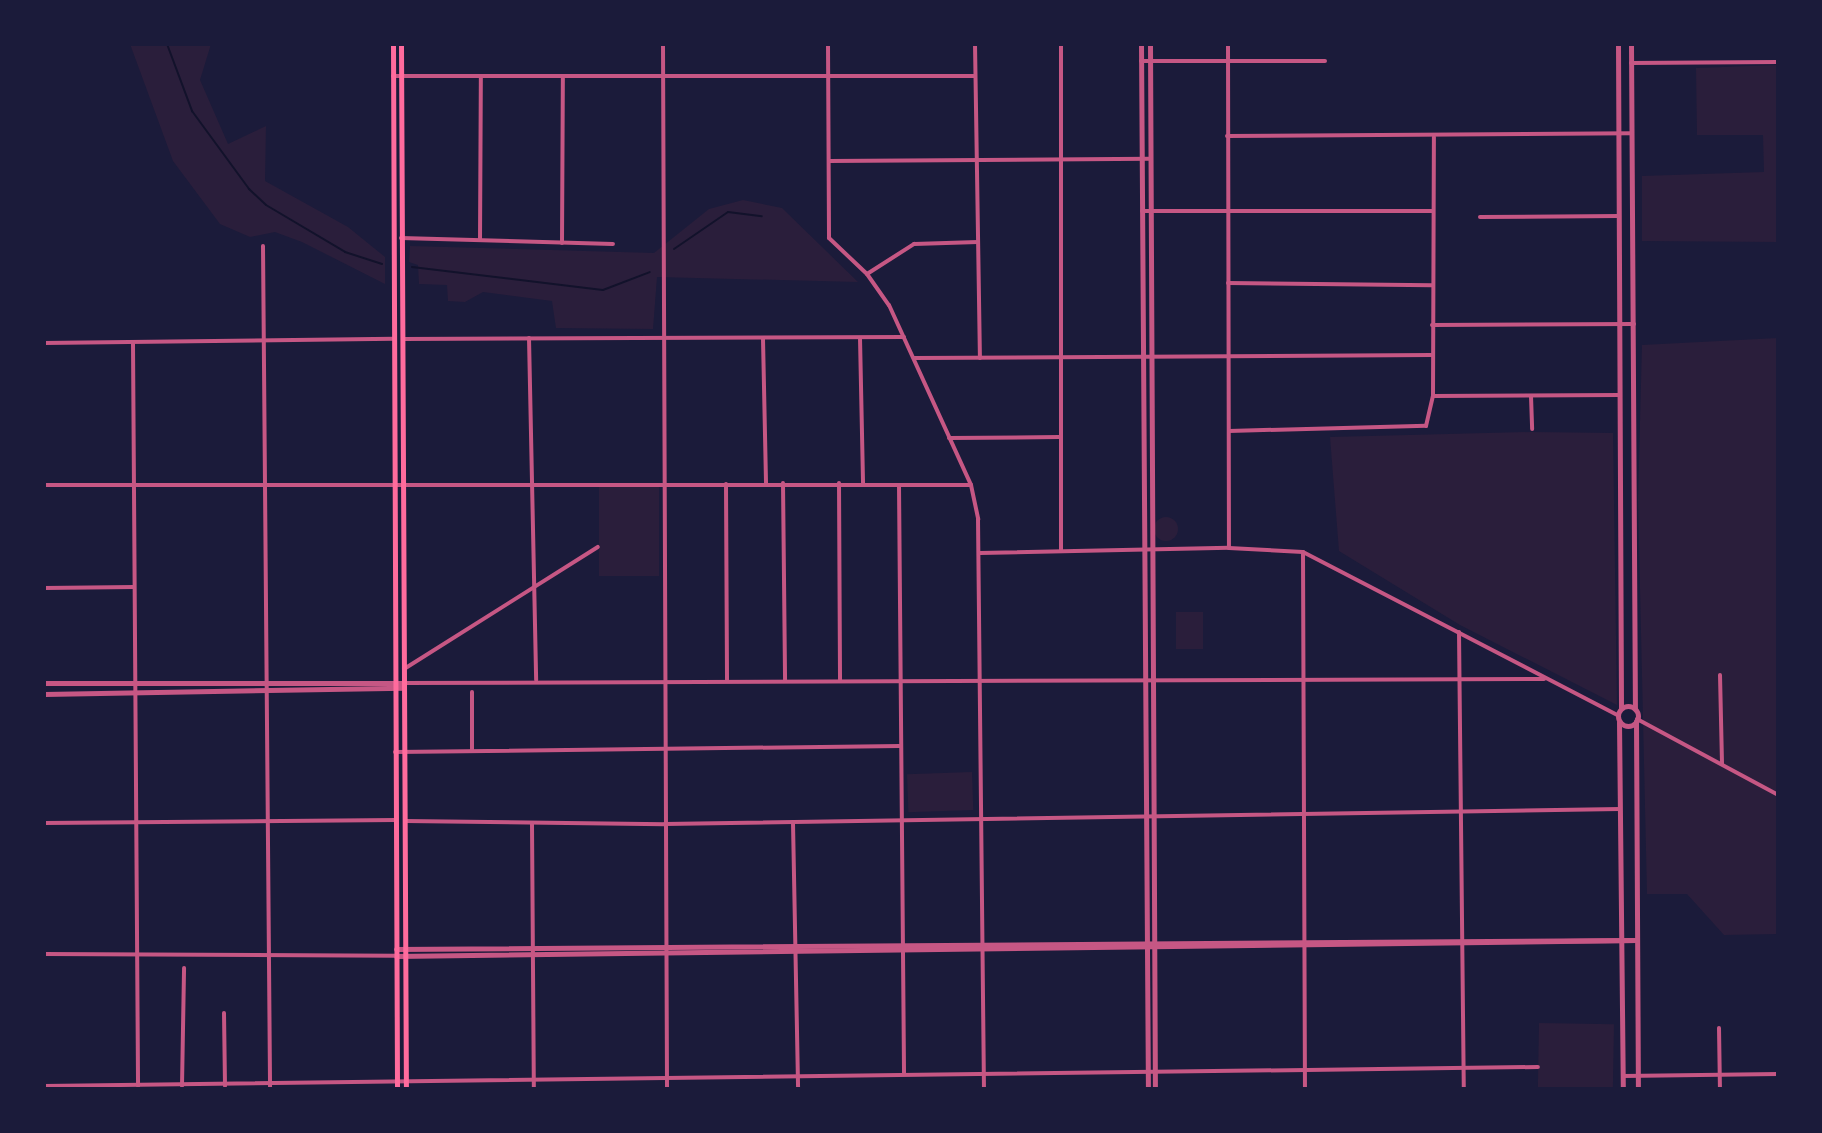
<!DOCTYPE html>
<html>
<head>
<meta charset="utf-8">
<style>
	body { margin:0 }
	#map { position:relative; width:1822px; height:1133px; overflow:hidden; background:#1b1b3a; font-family:Rubik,sans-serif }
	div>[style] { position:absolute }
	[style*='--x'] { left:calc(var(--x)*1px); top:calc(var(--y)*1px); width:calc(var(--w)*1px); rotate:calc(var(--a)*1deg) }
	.green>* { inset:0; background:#2a1e3b; transform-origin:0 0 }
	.round { border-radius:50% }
	.stream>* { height:2px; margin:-1px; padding:0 1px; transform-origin:1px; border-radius:1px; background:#12122b }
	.minor>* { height:4px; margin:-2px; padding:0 2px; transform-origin:2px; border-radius:2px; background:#c65784 }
	.tertiary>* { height:5px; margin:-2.5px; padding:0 2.5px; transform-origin:2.5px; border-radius:2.5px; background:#c65784 }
	.tertiary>.ring { margin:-2.5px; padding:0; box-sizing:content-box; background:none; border:5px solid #c65784; border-radius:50% }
	.secondary>* { height:5px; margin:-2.5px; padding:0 2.5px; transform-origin:2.5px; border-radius:2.5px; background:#ff6b9d }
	span { translate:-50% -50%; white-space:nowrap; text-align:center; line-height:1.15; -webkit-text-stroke:7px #1b1b3a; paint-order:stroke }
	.frame { position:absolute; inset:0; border:46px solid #1b1b3a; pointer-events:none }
</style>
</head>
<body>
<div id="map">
	<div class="green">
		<i style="clip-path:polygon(130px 44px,211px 44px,200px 80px,228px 144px,266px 126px,265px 181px,348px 227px,385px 257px,385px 284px,302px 242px,275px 232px,250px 237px,220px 224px,173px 161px)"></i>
		<i style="clip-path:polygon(1778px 65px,1778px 242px,1642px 241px,1642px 176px,1764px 172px,1763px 135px,1697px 135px,1696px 68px)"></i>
		<i style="clip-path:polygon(743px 200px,782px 208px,858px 282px,657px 277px,653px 329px,556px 328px,552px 301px,483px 292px,465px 302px,448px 301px,447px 285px,419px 284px,418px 265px,409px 262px,410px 246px,654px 253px,709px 209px)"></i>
		<i style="clip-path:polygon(1778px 338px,1778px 934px,1724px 935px,1687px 894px,1647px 894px,1638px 500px,1642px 345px)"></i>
		<i style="clip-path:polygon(1531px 432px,1613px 433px,1617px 705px,1460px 625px,1339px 551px,1330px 437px)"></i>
		<i style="left:599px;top:486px;width:60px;height:90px"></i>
		<i class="round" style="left:1154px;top:517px;width:24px;height:24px"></i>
		<i style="left:1203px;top:612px;width:37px;height:27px;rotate:90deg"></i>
		<i style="left:972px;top:772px;width:38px;height:65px;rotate:88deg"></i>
		<i style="left:1539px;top:1023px;width:75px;height:66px;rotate:1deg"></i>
	</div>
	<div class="stream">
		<i style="--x:167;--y:44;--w:72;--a:69.5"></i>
		<i style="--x:192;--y:111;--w:97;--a:53.8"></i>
		<i style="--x:249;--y:189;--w:23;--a:43"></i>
		<i style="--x:266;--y:205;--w:92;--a:30.7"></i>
		<i style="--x:345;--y:252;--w:39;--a:18"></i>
		<i style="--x:674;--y:249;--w:65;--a:-34.4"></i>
		<i style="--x:728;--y:212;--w:34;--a:7"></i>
		<i style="--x:412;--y:267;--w:192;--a:6.9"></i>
		<i style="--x:603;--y:290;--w:50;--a:-21"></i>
	</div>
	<div class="minor">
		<i style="--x:663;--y:44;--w:1045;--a:89.78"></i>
		<i style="--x:828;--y:44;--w:194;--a:89.7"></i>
		<i style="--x:829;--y:238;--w:52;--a:43.5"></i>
		<i style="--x:867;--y:274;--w:38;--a:55"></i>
		<i style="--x:889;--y:305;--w:198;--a:65.5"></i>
		<i style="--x:971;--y:485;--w:35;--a:78"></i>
		<i style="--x:978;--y:519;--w:570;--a:89.4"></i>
		<i style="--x:975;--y:44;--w:314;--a:89.1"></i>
		<i style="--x:1061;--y:44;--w:507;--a:90"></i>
		<i style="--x:1228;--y:44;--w:504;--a:89.89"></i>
		<i style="--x:1141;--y:61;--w:184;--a:0"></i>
		<i style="--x:1631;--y:63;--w:147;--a:-0.4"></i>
		<i style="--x:393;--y:76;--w:582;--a:0"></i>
		<i style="--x:1227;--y:136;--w:405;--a:-0.4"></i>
		<i style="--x:829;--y:161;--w:321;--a:-0.4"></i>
		<i style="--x:1142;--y:211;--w:291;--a:0"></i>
		<i style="--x:1480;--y:217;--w:139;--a:-0.4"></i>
		<i style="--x:401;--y:238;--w:212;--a:1.6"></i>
		<i style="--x:480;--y:240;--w:164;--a:-89.7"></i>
		<i style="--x:562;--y:243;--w:166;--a:-89.7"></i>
		<i style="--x:263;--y:246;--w:843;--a:89.52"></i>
		<i style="--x:867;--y:274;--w:56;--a:-32.6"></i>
		<i style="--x:914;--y:244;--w:64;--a:-1.8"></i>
		<i style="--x:1228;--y:283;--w:204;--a:0.6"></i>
		<i style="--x:1432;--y:325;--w:202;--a:-0.3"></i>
		<i style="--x:529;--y:338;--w:342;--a:88.8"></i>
		<i style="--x:860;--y:338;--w:145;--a:88.8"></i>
		<i style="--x:403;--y:339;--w:501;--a:-0.23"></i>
		<i style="--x:763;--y:339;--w:144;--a:88.8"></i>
		<i style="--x:44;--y:343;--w:350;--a:-0.7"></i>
		<i style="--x:133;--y:344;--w:742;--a:89.61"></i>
		<i style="--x:914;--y:358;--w:518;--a:-0.33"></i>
		<i style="--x:1433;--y:396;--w:187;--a:-0.3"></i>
		<i style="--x:1531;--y:396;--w:33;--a:88"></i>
		<i style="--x:1229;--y:431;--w:197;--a:-1.5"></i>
		<i style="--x:1426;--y:426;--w:31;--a:-77"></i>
		<i style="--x:1433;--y:396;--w:259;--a:-89.8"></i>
		<i style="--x:949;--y:438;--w:110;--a:-0.5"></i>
		<i style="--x:783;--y:483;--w:197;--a:89.4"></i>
		<i style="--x:839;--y:483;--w:197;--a:89.7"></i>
		<i style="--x:726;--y:484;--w:196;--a:89.7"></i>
		<i style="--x:44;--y:485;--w:927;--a:0"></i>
		<i style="--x:899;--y:485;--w:589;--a:89.51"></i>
		<i style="--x:1303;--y:552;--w:537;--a:89.79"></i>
		<i style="--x:980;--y:553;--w:249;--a:-1.2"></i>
		<i style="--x:1229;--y:548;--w:74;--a:3.1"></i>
		<i style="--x:1303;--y:552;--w:354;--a:27.4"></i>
		<i style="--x:44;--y:588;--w:90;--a:-0.6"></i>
		<i style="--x:1459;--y:632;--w:457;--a:89.4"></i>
		<i style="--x:404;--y:669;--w:229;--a:-32.2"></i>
		<i style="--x:1720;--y:675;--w:89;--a:88.7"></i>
		<i style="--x:404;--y:683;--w:1140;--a:-0.2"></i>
		<i style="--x:1637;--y:719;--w:160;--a:28.3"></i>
		<i style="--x:472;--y:751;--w:59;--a:-90"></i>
		<i style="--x:395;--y:752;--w:505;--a:-0.68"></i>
		<i style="--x:405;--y:821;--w:260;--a:0.7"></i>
		<i style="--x:665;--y:824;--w:955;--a:-0.9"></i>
		<i style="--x:44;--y:823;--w:352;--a:-0.5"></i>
		<i style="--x:793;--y:823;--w:266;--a:88.9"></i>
		<i style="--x:532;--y:824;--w:265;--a:89.6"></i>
		<i style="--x:44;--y:954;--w:352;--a:0.3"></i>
		<i style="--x:224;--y:1013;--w:73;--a:89.2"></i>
		<i style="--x:1719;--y:1028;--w:61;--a:89.1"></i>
		<i style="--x:1623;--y:1076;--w:155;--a:-0.7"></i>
		<i style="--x:44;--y:1086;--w:1494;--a:-0.73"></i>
		<i style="--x:182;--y:1086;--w:118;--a:-89"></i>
	</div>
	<div class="tertiary">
		<i style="--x:1141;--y:44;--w:1045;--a:89.62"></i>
		<i style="--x:1150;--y:44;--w:1045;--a:89.73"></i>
		<i style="--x:1618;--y:44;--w:664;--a:89.74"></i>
		<i style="--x:1631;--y:44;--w:665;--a:89.66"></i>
		<i style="--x:44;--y:683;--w:360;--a:0"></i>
		<i style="--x:44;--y:694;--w:360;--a:-1"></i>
		<i class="ring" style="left:1618px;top:706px;width:15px;height:15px"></i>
		<i style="--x:1636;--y:721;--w:368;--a:89.7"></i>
		<i style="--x:1619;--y:722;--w:367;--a:89.4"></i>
		<i style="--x:396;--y:949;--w:1241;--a:-0.42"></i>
		<i style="--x:396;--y:956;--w:1241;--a:-0.74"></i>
	</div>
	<div class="secondary">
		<i style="--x:393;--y:44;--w:1045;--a:89.78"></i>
		<i style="--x:401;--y:44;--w:1045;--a:89.73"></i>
	</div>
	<div class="frame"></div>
</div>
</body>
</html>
